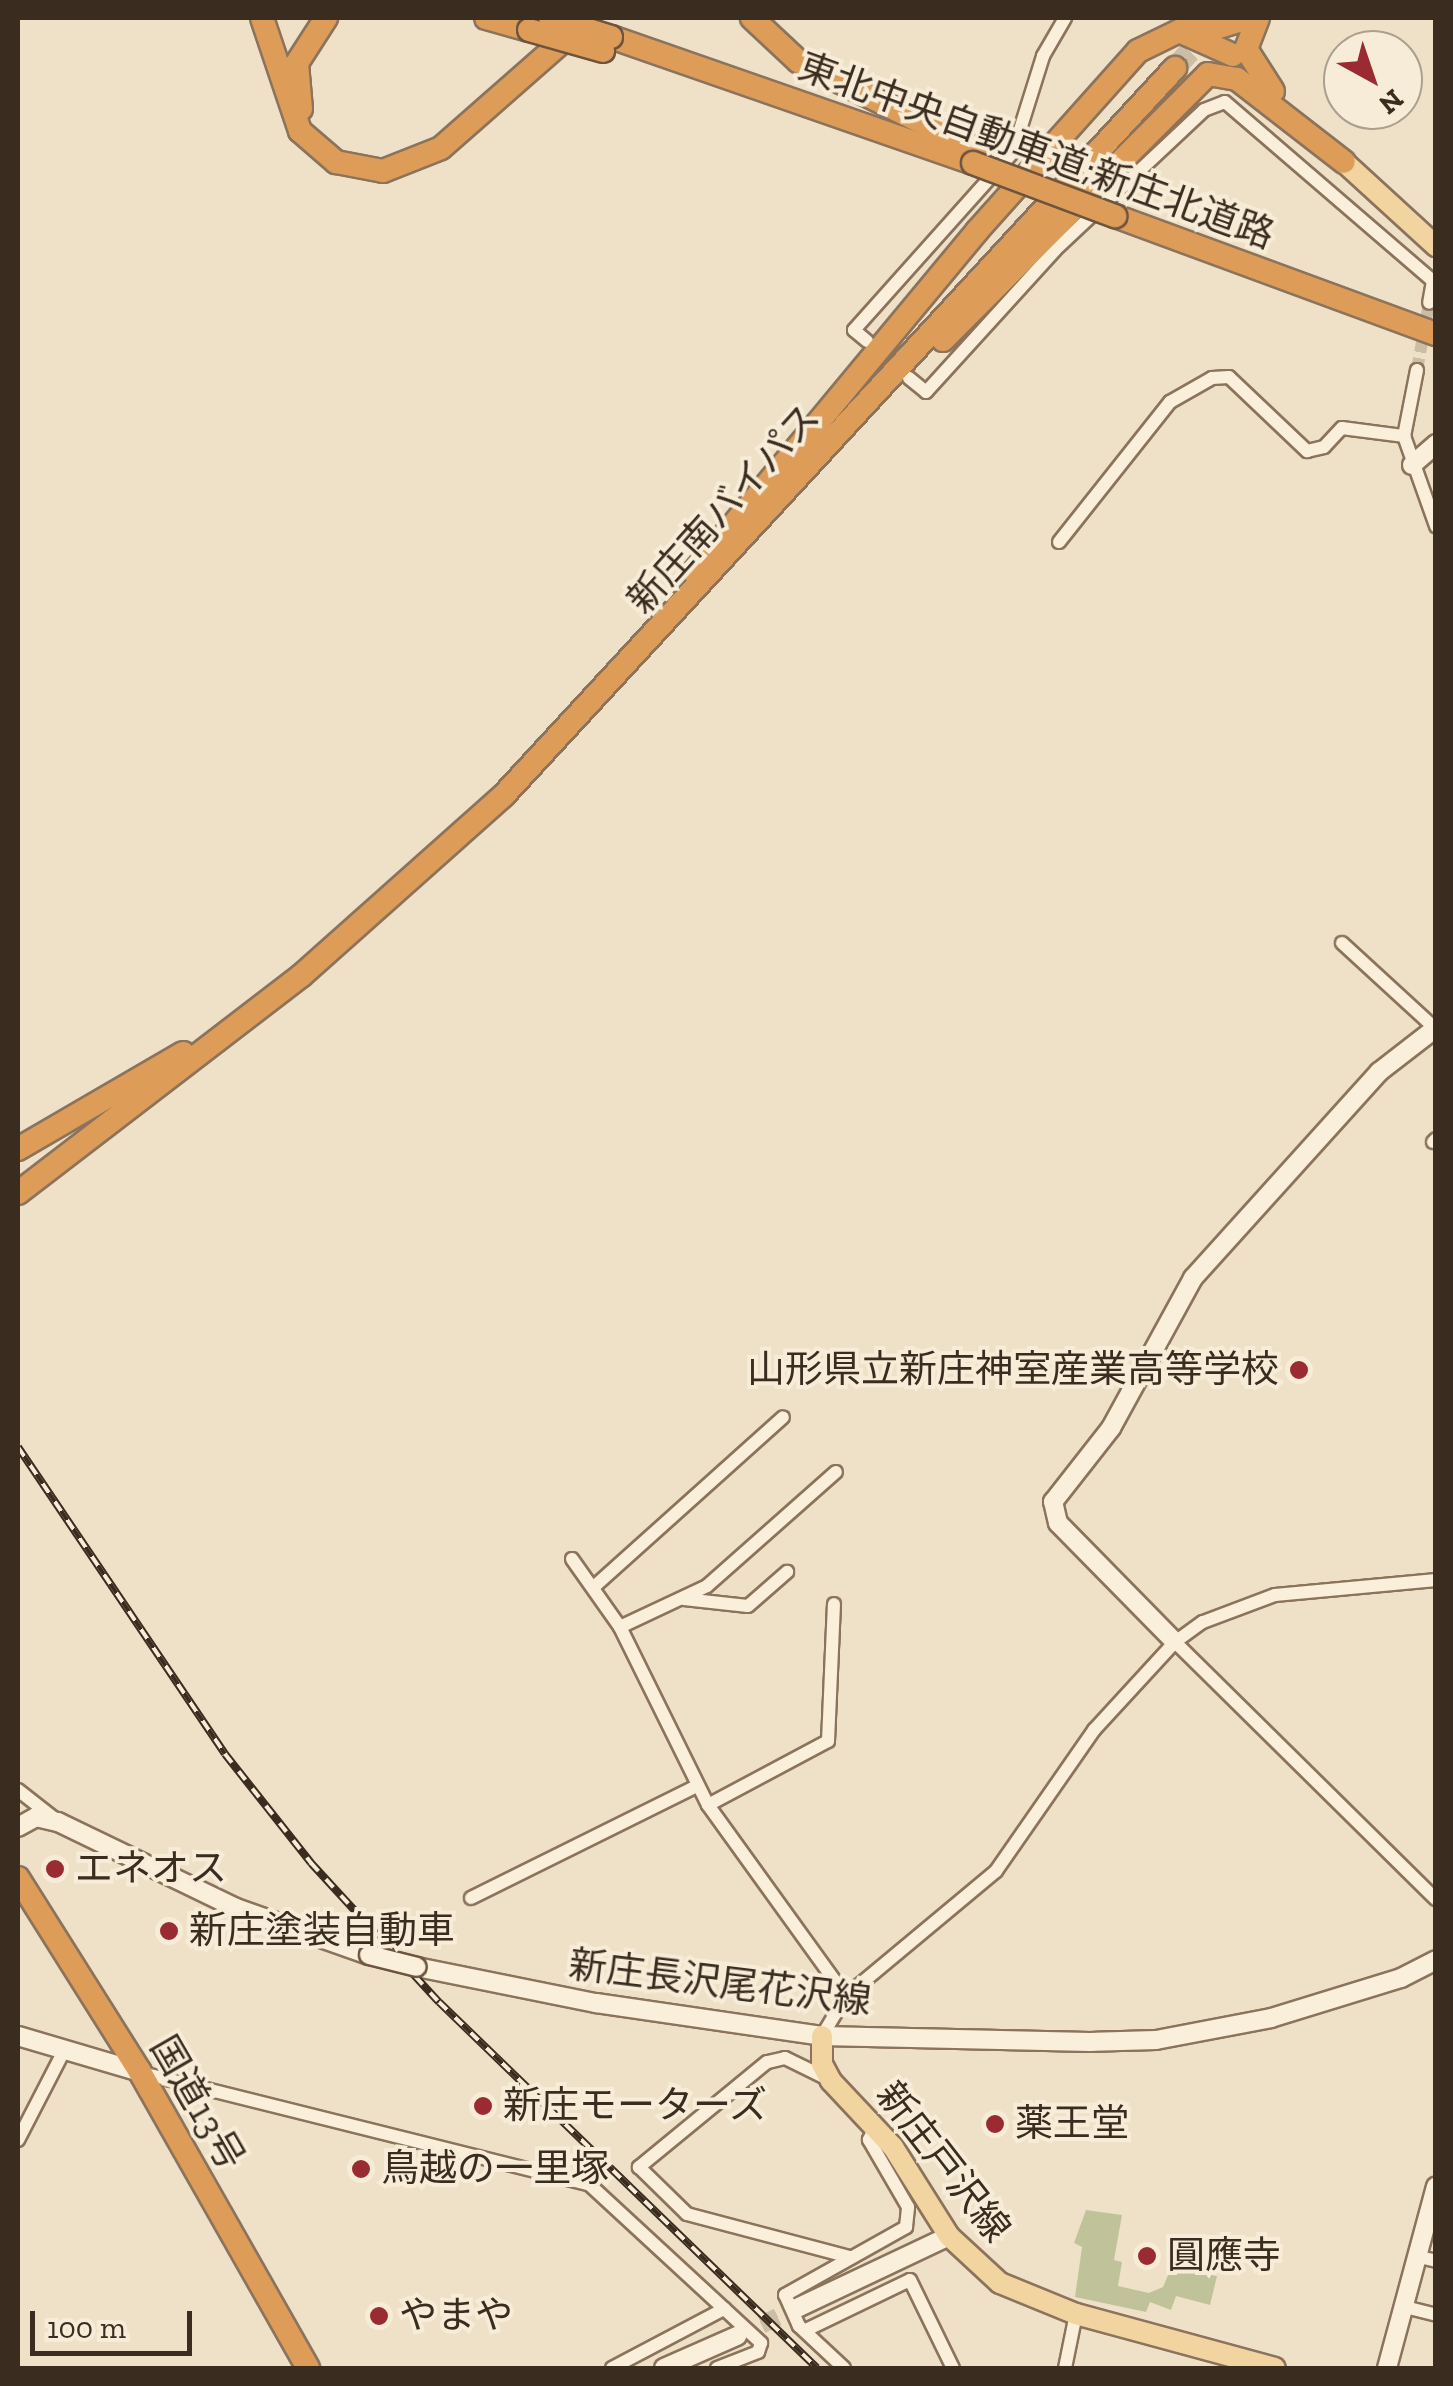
<!DOCTYPE html>
<html>
<head>
<meta charset="utf-8">
<style>
	body { margin:0 }
	#map { position:relative; width:1453px; height:2386px; overflow:hidden; background:#efe1c7; font-family:"Zilla Slab","Noto Sans JP",serif }
	div>[style] { position:absolute }
	[style*='--x'] { left:calc(var(--x)*1px); top:calc(var(--y)*1px); width:calc(var(--w)*1px); rotate:calc(var(--a)*1deg) }
	.cemetery>* { inset:0; background:#c0c39a }
	.street-tunnel>* { height:12px; margin-top:-6px; transform-origin:0; background:repeating-linear-gradient(90deg,#cbbda6 0 12px,transparent 0 18px) }
	.secondary-tunnel>* { height:18px; margin-top:-9px; transform-origin:0; background:repeating-linear-gradient(90deg,#cbbda6 0 18px,transparent 0 27px) }
	.highway-tunnel>* { height:22px; margin-top:-11px; transform-origin:0; background:repeating-linear-gradient(90deg,#cbbda6 0 22px,transparent 0 33px) }
	.roads { filter:drop-shadow(2px 0 #8b735c) drop-shadow(-2px 0 #8b735c) drop-shadow(0 2px #8b735c) drop-shadow(0 -2px #8b735c) }
	.street>* { height:12px; margin:-6px; padding:0 6px; transform-origin:6px; border-radius:6px; background:#f9efdb }
	.secondary>* { height:18px; margin:-9px; padding:0 9px; transform-origin:9px; border-radius:9px; background:#f9efdb }
	.primary>* { height:20px; margin:-10px; padding:0 10px; transform-origin:10px; border-radius:10px; background:#f1d4a0 }
	.highway>* { height:22px; margin:-11px; padding:0 11px; transform-origin:11px; border-radius:11px; background:#dd9d59 }
	.rail>* { height:8px; margin-top:-4px; transform-origin:0; background:repeating-linear-gradient(90deg,#f6ecd7 0 11px,#3b2c20 0 22px); box-sizing:border-box; border-block:2px solid #3b2c20 }
	.bridges { filter:drop-shadow(2px 0 #6d543f) drop-shadow(-2px 0 #6d543f) drop-shadow(0 2px #6d543f) drop-shadow(0 -2px #6d543f) }
	.secondary-bridge>* { height:18px; margin:-9px; padding:0 9px; transform-origin:9px; border-radius:9px; background:#f9efdb }
	.highway-bridge>* { height:22px; margin:-11px; padding:0 11px; transform-origin:11px; border-radius:11px; background:#dd9d59 }
	.dots>* { width:28px; height:28px; translate:-50% -50%; box-sizing:border-box; border:5px solid #f6ecd7; border-radius:50% }
	span { translate:-50% -50%; white-space:nowrap; text-align:center; line-height:1.15; -webkit-text-stroke:8px #f6ecd7; paint-order:stroke }
	.street-label { font-size:38px; color:#3b2c20 }
	.poi-label { font-size:38px; color:#3b2c20 }
	.right { translate:-100% -50%; text-align:right }
	.left { translate:0 -50%; text-align:left }
	.frame { position:absolute; inset:0; border:20px solid #3b2c20; pointer-events:none }
	.north { position:absolute; left:1323px; top:30px; width:100px; height:100px; box-sizing:border-box; background:#f6ecd7; border:2px solid #ab9f8e; border-radius:50%; rotate:140deg; font-size:28px; font-weight:700; line-height:40px; text-align:center; color:#3b2c20 }
	.north::after { content:''; display:block; margin:auto; width:35px; height:45px; background:#9b2b32; clip-path:polygon(50% 0,100% 100%,50% 72%,0 100%) }
	.scale { position:absolute; left:30px; top:2311px; width:162px; height:45px; box-sizing:border-box; border:5px solid #3b2c20; border-top:0; padding-left:12px; font-size:30px; line-height:35px; white-space:nowrap; color:#3b2c20; -webkit-text-stroke:8px #f6ecd7; paint-order:stroke }
</style>
</head>
<body>
<div id="map">
	<div class="cemetery">
		<i style="clip-path:polygon(1086px 2210px,1122px 2215px,1114px 2260px,1122px 2262px,1118px 2286px,1149px 2293px,1163px 2287px,1171px 2268px,1217px 2276px,1210px 2305px,1176px 2296px,1171px 2310px,1150px 2302px,1146px 2312px,1075px 2297px,1082px 2247px,1074px 2243px)"></i>
	</div>
	<div class="street-tunnel">
		<i style="--x:1417;--y:370;--w:68;--a:-79.8"></i>
	</div>
	<div class="secondary-tunnel">
		<i style="--x:737;--y:2336;--w:66;--a:-25"></i>
	</div>
	<div class="highway-tunnel">
		<i style="--x:1175;--y:68;--w:55;--a:-47.9"></i>
	</div>
	<div class="roads">
		<div class="street">
			<i style="--x:867;--y:341;--w:17;--a:-140"></i>
			<i style="--x:854;--y:330;--w:239;--a:-48.2"></i>
			<i style="--x:1013;--y:152;--w:101;--a:-72.6"></i>
			<i style="--x:1043;--y:56;--w:44;--a:-59.9"></i>
			<i style="--x:1417;--y:370;--w:67;--a:101.1"></i>
			<i style="--x:1404;--y:436;--w:96;--a:70.4"></i>
			<i style="--x:909;--y:378;--w:22;--a:39"></i>
			<i style="--x:926;--y:392;--w:192;--a:-47.7"></i>
			<i style="--x:1055;--y:250;--w:204;--a:-43.2"></i>
			<i style="--x:1204;--y:110;--w:22;--a:-21"></i>
			<i style="--x:1225;--y:102;--w:274;--a:40.7"></i>
			<i style="--x:1433;--y:281;--w:22;--a:100"></i>
			<i style="--x:1059;--y:542;--w:179;--a:-51.6"></i>
			<i style="--x:1170;--y:402;--w:48;--a:-29.7"></i>
			<i style="--x:1212;--y:378;--w:17;--a:-3"></i>
			<i style="--x:1229;--y:377;--w:108;--a:43.5"></i>
			<i style="--x:1307;--y:451;--w:17;--a:-13"></i>
			<i style="--x:1324;--y:447;--w:26;--a:-47"></i>
			<i style="--x:1342;--y:428;--w:63;--a:7.4"></i>
			<i style="--x:1342;--y:943;--w:127;--a:42.5"></i>
			<i style="--x:1433;--y:1142;--w:4;--a:-45"></i>
			<i style="--x:572;--y:1559;--w:83;--a:54.8"></i>
			<i style="--x:620;--y:1627;--w:199;--a:63.7"></i>
			<i style="--x:708;--y:1805;--w:236;--a:54.2"></i>
			<i style="--x:596;--y:1585;--w:251;--a:-41.9"></i>
			<i style="--x:684;--y:1599;--w:64;--a:6.2"></i>
			<i style="--x:748;--y:1606;--w:52;--a:-41.1"></i>
			<i style="--x:620;--y:1627;--w:96;--a:-25.2"></i>
			<i style="--x:707;--y:1586;--w:172;--a:-41.5"></i>
			<i style="--x:1175;--y:1642;--w:366;--a:44.6"></i>
			<i style="--x:18;--y:1790;--w:47;--a:38.1"></i>
			<i style="--x:708;--y:1805;--w:136;--a:-28.1"></i>
			<i style="--x:828;--y:1741;--w:137;--a:-87.5"></i>
			<i style="--x:471;--y:1898;--w:252;--a:-26.4"></i>
			<i style="--x:822;--y:2036;--w:47;--a:-59"></i>
			<i style="--x:846;--y:1996;--w:195;--a:-39.8"></i>
			<i style="--x:996;--y:1871;--w:172;--a:-55.2"></i>
			<i style="--x:1094;--y:1730;--w:120;--a:-47.4"></i>
			<i style="--x:1175;--y:1642;--w:34;--a:-36"></i>
			<i style="--x:1203;--y:1622;--w:77;--a:-20.6"></i>
			<i style="--x:1275;--y:1595;--w:162;--a:-5.3"></i>
			<i style="--x:142;--y:2073;--w:462;--a:14"></i>
			<i style="--x:590;--y:2185;--w:233;--a:42.7"></i>
			<i style="--x:761;--y:2343;--w:9;--a:108"></i>
			<i style="--x:758;--y:2352;--w:44;--a:158.7"></i>
			<i style="--x:828;--y:2079;--w:48;--a:-154"></i>
			<i style="--x:785;--y:2058;--w:18;--a:167"></i>
			<i style="--x:767;--y:2062;--w:166;--a:140.6"></i>
			<i style="--x:639;--y:2167;--w:67;--a:44.4"></i>
			<i style="--x:687;--y:2214;--w:169;--a:14.8"></i>
			<i style="--x:18;--y:2140;--w:102;--a:-62.7"></i>
			<i style="--x:1415;--y:2256;--w:22;--a:13"></i>
			<i style="--x:1405;--y:2307;--w:32;--a:14"></i>
			<i style="--x:806;--y:2330;--w:115;--a:-25.7"></i>
			<i style="--x:910;--y:2280;--w:98;--a:64"></i>
			<i style="--x:612;--y:2368;--w:127;--a:-27.8"></i>
			<i style="--x:844;--y:2368;--w:62;--a:-137"></i>
			<i style="--x:799;--y:2326;--w:34;--a:-114"></i>
			<i style="--x:785;--y:2295;--w:139;--a:-29.3"></i>
			<i style="--x:906;--y:2227;--w:20;--a:-84"></i>
			<i style="--x:908;--y:2207;--w:78;--a:-120.2"></i>
			<i style="--x:869;--y:2140;--w:15;--a:-67"></i>
			<i style="--x:1065;--y:2368;--w:55;--a:-78.5"></i>
		</div>
		<div class="secondary">
			<i style="--x:1412;--y:465;--w:32;--a:-41"></i>
			<i style="--x:1175;--y:1642;--w:167;--a:-134.5"></i>
			<i style="--x:1058;--y:1523;--w:22;--a:-103"></i>
			<i style="--x:1053;--y:1502;--w:94;--a:-51.9"></i>
			<i style="--x:1111;--y:1428;--w:171;--a:-61.3"></i>
			<i style="--x:1193;--y:1278;--w:278;--a:-47.9"></i>
			<i style="--x:1379;--y:1072;--w:72;--a:-37.7"></i>
			<i style="--x:18;--y:1827;--w:21;--a:-29"></i>
			<i style="--x:36;--y:1817;--w:23;--a:13"></i>
			<i style="--x:58;--y:1822;--w:198;--a:25.8"></i>
			<i style="--x:236;--y:1908;--w:141;--a:19.5"></i>
			<i style="--x:417;--y:1967;--w:183;--a:11.4"></i>
			<i style="--x:596;--y:2003;--w:228;--a:8.3"></i>
			<i style="--x:822;--y:2036;--w:268;--a:1.3"></i>
			<i style="--x:1090;--y:2042;--w:66;--a:-1.7"></i>
			<i style="--x:1156;--y:2040;--w:117;--a:-10.8"></i>
			<i style="--x:1271;--y:2018;--w:136;--a:-17.1"></i>
			<i style="--x:1401;--y:1978;--w:39;--a:-27"></i>
			<i style="--x:18;--y:2036;--w:127;--a:16.4"></i>
			<i style="--x:797;--y:2308;--w:168;--a:-25.3"></i>
			<i style="--x:664;--y:2368;--w:80;--a:-23.7"></i>
			<i style="--x:1387;--y:2368;--w:188;--a:-74.9"></i>
		</div>
		<div class="primary">
			<i style="--x:1344;--y:162;--w:125;--a:42.4"></i>
			<i style="--x:822;--y:2036;--w:28;--a:90"></i>
			<i style="--x:822;--y:2064;--w:19;--a:62"></i>
			<i style="--x:831;--y:2081;--w:91;--a:46.8"></i>
			<i style="--x:893;--y:2147;--w:105;--a:57.8"></i>
			<i style="--x:949;--y:2236;--w:69;--a:42.7"></i>
			<i style="--x:1000;--y:2283;--w:82;--a:22.2"></i>
			<i style="--x:1076;--y:2314;--w:206;--a:15.2"></i>
		</div>
		<div class="highway">
			<i style="--x:262;--y:18;--w:119;--a:71.4"></i>
			<i style="--x:300;--y:131;--w:48;--a:40.7"></i>
			<i style="--x:336;--y:162;--w:48;--a:10.8"></i>
			<i style="--x:383;--y:171;--w:62;--a:-21.6"></i>
			<i style="--x:441;--y:148;--w:197;--a:-41.3"></i>
			<i style="--x:486;--y:18;--w:45;--a:15.6"></i>
			<i style="--x:752;--y:18;--w:63;--a:43.1"></i>
			<i style="--x:798;--y:61;--w:202;--a:26.4"></i>
			<i style="--x:1258;--y:18;--w:33;--a:111"></i>
			<i style="--x:1246;--y:49;--w:50;--a:57.3"></i>
			<i style="--x:1189;--y:22;--w:30;--a:9"></i>
			<i style="--x:1219;--y:27;--w:30;--a:-17"></i>
			<i style="--x:611;--y:37;--w:383;--a:19.2"></i>
			<i style="--x:301;--y:109;--w:46;--a:-95"></i>
			<i style="--x:297;--y:63;--w:54;--a:-57.2"></i>
			<i style="--x:1115;--y:216;--w:342;--a:20.2"></i>
			<i style="--x:943;--y:340;--w:375;--a:-45.1"></i>
			<i style="--x:1208;--y:74;--w:29;--a:10"></i>
			<i style="--x:1237;--y:79;--w:135;--a:37.8"></i>
			<i style="--x:694;--y:572;--w:443;--a:-50.3"></i>
			<i style="--x:977;--y:231;--w:241;--a:-48.2"></i>
			<i style="--x:1138;--y:51;--w:46;--a:-26"></i>
			<i style="--x:1179;--y:31;--w:59;--a:24"></i>
			<i style="--x:18;--y:1149;--w:191;--a:-30.2"></i>
			<i style="--x:18;--y:1193;--w:358;--a:-37.5"></i>
			<i style="--x:302;--y:975;--w:269;--a:-41.7"></i>
			<i style="--x:503;--y:796;--w:991;--a:-47.29"></i>
			<i style="--x:18;--y:1878;--w:229;--a:57.8"></i>
			<i style="--x:140;--y:2072;--w:340;--a:60.4"></i>
		</div>
	</div>
	<div class="rail">
		<i style="--x:18;--y:1447;--w:370;--a:56"></i>
		<i style="--x:225;--y:1754;--w:139;--a:51.7"></i>
		<i style="--x:311;--y:1863;--w:189;--a:47.4"></i>
		<i style="--x:439;--y:2002;--w:526;--a:44.08"></i>
	</div>
	<div class="bridges">
		<div class="secondary-bridge">
			<i style="--x:369;--y:1955;--w:49;--a:14"></i>
		</div>
		<div class="highway-bridge">
			<i style="--x:550;--y:18;--w:64;--a:17.3"></i>
			<i style="--x:529;--y:30;--w:77;--a:15.8"></i>
			<i style="--x:973;--y:163;--w:152;--a:20.5"></i>
		</div>
	</div>
	<div class="dots">
		<i style="left:1299px;top:1370px;background:#9b2b32"></i>
		<i style="left:55px;top:1869px;background:#9b2b32"></i>
		<i style="left:169px;top:1931px;background:#9b2b32"></i>
		<i style="left:483px;top:2106px;background:#9b2b32"></i>
		<i style="left:995px;top:2124px;background:#9b2b32"></i>
		<i style="left:361px;top:2169px;background:#9b2b32"></i>
		<i style="left:1147px;top:2256px;background:#9b2b32"></i>
		<i style="left:379px;top:2316px;background:#9b2b32"></i>
	</div>
	<div class="street-label">
		<span style="left:1036px;top:151px;rotate:20deg">東北中央自動車道;新庄北道路</span>
		<span style="left:724px;top:509px;rotate:-48deg">新庄南バイパス</span>
		<span style="left:720px;top:1983px;rotate:7deg">新庄長沢尾花沢線</span>
		<span style="left:197px;top:2103px;rotate:60deg">国道13号</span>
		<span style="left:943px;top:2162px;rotate:52deg">新庄戸沢線</span>
	</div>
	<div class="poi-label">
		<span class="right" style="left:1279px;top:1370px">山形県立新庄神室産業高等学校</span>
		<span class="left" style="left:75px;top:1869px">エネオス</span>
		<span class="left" style="left:189px;top:1931px">新庄塗装自動車</span>
		<span class="left" style="left:503px;top:2106px">新庄モーターズ</span>
		<span class="left" style="left:1015px;top:2124px">薬王堂</span>
		<span class="left" style="left:381px;top:2169px">鳥越の一里塚</span>
		<span class="left" style="left:1167px;top:2256px">圓應寺</span>
		<span class="left" style="left:399px;top:2316px">やまや</span>
	</div>
	<div class="frame"></div>
	<div class="north">N</div>
	<div class="scale">100 m</div>
</div>
</body>
</html>
